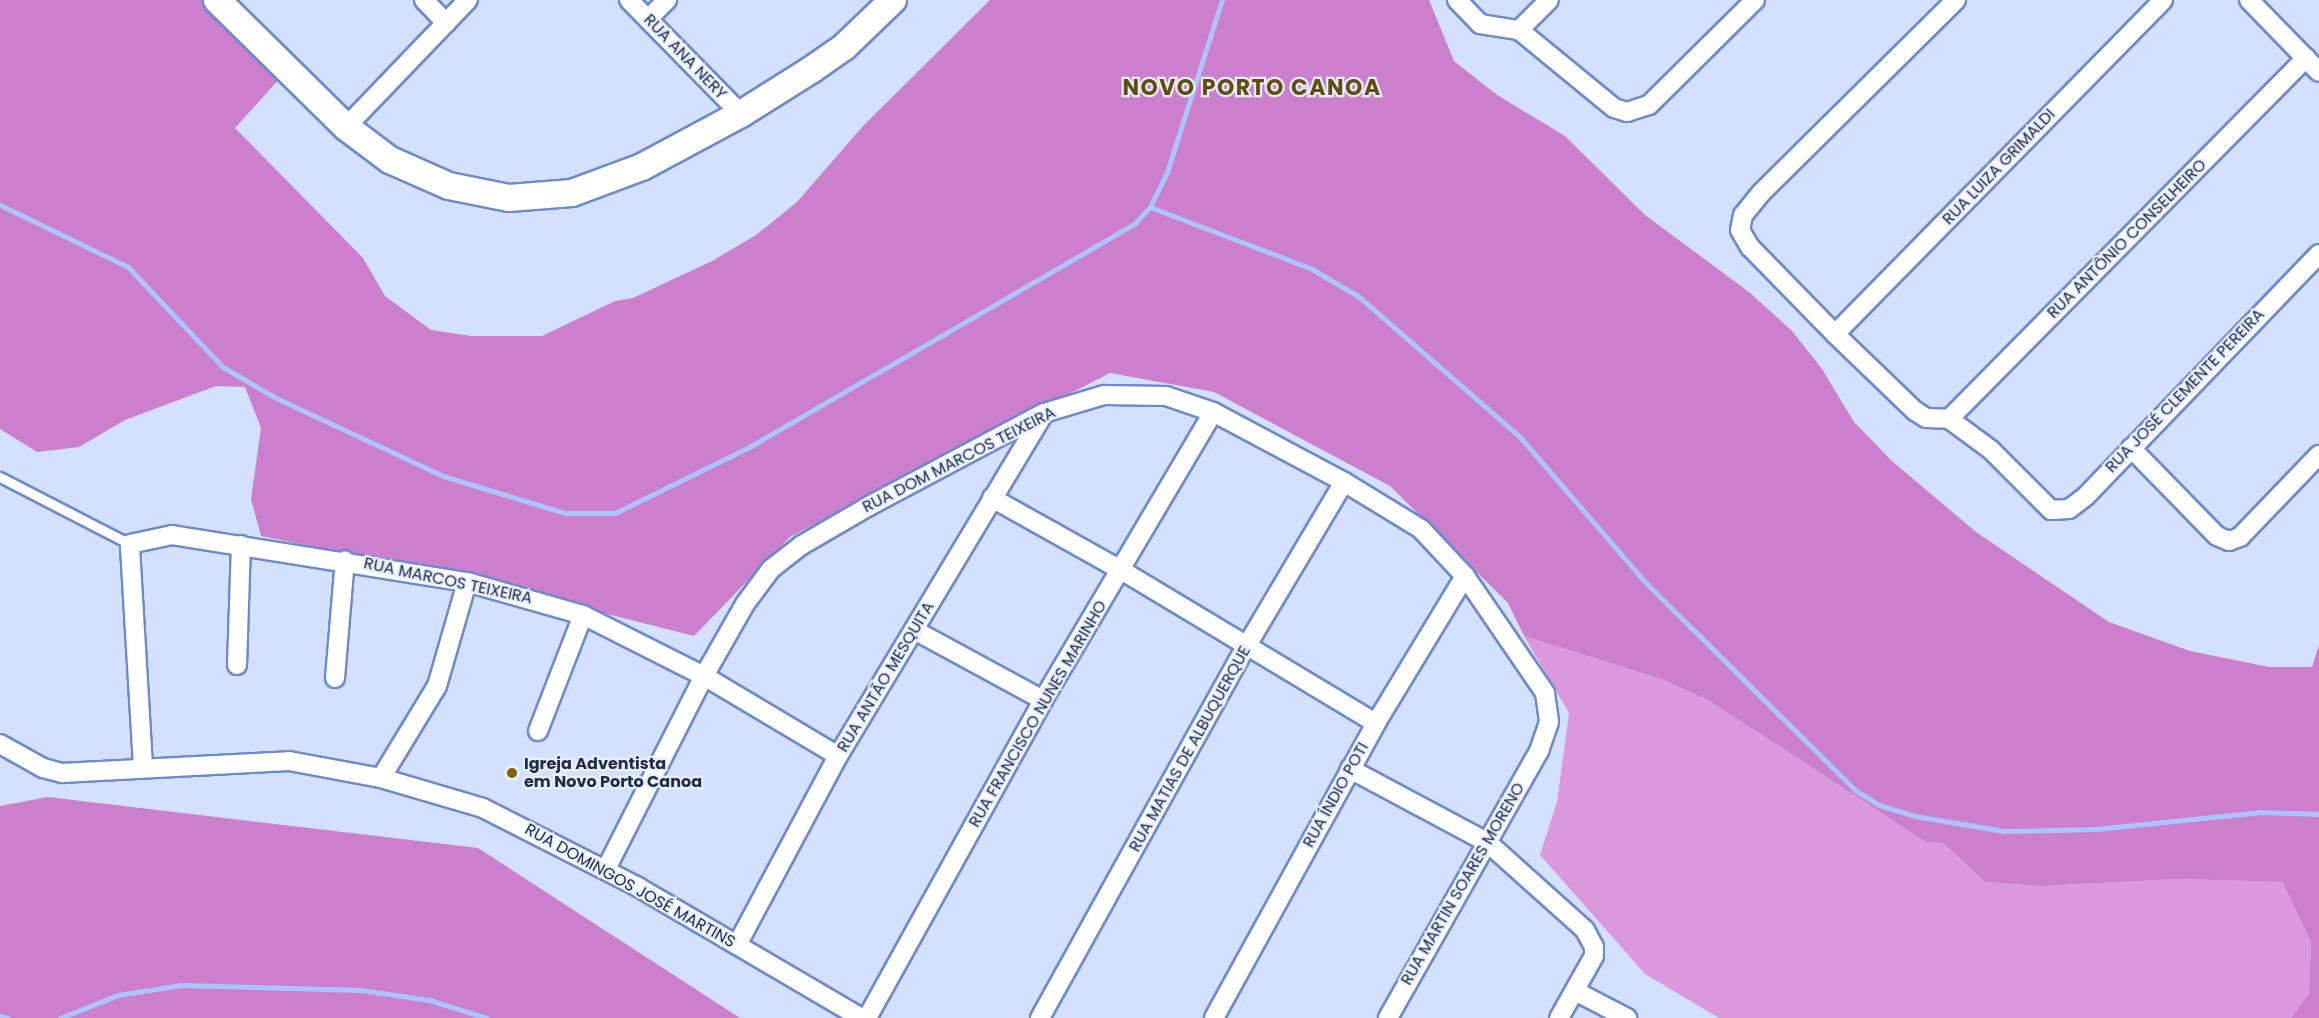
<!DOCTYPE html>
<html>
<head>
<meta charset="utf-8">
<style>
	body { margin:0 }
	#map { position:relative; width:2319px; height:1018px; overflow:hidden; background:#d4e1fe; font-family:Poppins,sans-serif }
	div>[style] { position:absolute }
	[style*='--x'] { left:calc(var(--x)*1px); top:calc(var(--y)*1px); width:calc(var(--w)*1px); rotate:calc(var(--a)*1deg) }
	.green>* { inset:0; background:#dc98dc }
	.forest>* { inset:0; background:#cb7fcc }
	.stream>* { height:5px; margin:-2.5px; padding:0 2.5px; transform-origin:2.5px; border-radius:2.5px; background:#acc4fb }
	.roads { filter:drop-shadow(2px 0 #6e8acc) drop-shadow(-2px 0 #6e8acc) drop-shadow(0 2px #6e8acc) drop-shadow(0 -2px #6e8acc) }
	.lane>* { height:9px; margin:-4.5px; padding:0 4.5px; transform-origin:4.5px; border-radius:4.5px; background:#fff }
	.street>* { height:18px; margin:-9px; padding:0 9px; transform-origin:9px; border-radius:9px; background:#fff }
	.secondary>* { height:26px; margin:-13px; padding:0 13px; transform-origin:13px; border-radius:13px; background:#fff }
	.dots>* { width:16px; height:16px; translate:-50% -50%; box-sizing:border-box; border:3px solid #e7eefd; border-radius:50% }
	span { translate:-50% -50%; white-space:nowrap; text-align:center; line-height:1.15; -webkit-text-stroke:4.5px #e7eefd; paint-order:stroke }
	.street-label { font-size:16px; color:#212c48 }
	.poi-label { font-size:16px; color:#212c48; font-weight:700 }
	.left { translate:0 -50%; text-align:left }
	.district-label { font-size:22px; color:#634c10; font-weight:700; letter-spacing:1.5px }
</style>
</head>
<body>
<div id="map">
	<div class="green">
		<i style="clip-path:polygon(1524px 636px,1664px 680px,1710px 701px,1926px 842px,1943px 843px,1985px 882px,2040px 886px,2179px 879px,2284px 882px,2311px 942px,2309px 993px,2291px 1018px,1719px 1018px,1645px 974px,1540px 855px,1557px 802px,1569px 713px)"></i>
	</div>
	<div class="forest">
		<i style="clip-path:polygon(0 0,205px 0,281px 77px,235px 128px,363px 258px,385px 296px,431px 330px,471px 336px,542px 336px,615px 301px,633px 298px,712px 261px,756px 235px,797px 202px,863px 126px,990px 0,1429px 0,1454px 61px,1497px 95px,1565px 136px,1645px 215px,1749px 292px,1792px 331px,1822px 369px,1854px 422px,1892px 461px,1976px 532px,2109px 622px,2190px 651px,2269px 667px,2312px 667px,2319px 645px,2319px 1018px,2291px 1018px,2309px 993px,2311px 942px,2283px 882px,2179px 879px,2040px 886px,1985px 882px,1943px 843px,1926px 842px,1710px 701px,1664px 680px,1524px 636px,1508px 603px,1390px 486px,1214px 392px,1110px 373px,790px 537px,694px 636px,470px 579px,261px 536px,251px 499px,261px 428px,245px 387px,216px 386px,125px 420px,79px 447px,37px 452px,0 429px)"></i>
		<i style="clip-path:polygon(48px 797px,478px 848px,740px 1018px,0 1018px,0 806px)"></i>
	</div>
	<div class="stream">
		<i style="--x:0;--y:205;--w:142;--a:25.8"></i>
		<i style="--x:128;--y:267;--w:138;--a:46.5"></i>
		<i style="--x:223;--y:367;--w:61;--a:30.3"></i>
		<i style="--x:276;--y:398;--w:184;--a:25"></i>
		<i style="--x:443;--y:476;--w:127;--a:16.9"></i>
		<i style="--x:565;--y:513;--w:50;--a:0"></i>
		<i style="--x:615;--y:513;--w:152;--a:-26.2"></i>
		<i style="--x:751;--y:446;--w:444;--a:-30.1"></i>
		<i style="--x:1135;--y:223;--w:22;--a:-47"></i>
		<i style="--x:1150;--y:207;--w:39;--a:-64"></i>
		<i style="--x:1167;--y:172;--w:181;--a:-72.3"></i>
		<i style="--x:1150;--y:207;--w:171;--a:20.9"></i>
		<i style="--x:1310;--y:268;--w:56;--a:30.3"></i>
		<i style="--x:1358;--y:296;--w:215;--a:41"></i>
		<i style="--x:1520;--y:437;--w:194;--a:49.2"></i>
		<i style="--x:1647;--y:584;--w:293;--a:44.7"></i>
		<i style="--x:1855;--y:790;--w:28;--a:32"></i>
		<i style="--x:1879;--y:805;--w:38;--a:17"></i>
		<i style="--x:1915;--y:816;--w:90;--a:9.6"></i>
		<i style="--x:2004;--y:831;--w:92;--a:-1.2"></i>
		<i style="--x:2096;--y:829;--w:166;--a:-5.9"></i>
		<i style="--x:2261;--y:812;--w:58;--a:2"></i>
		<i style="--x:0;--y:1016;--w:8;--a:14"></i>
		<i style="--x:60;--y:1018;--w:62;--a:-21.6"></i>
		<i style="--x:118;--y:995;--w:64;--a:-9"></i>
		<i style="--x:181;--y:985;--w:180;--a:1.6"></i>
		<i style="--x:361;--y:990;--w:69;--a:8.4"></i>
		<i style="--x:429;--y:1000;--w:61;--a:17.2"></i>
	</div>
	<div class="roads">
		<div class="lane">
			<i style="--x:0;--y:477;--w:146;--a:27.3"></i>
		</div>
		<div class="street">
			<i style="--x:424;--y:0;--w:32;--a:46"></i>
			<i style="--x:629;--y:0;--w:160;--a:45.5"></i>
			<i style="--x:1457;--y:0;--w:33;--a:46"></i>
			<i style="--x:1480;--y:24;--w:39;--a:9"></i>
			<i style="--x:1519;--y:30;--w:123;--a:39.4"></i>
			<i style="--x:1614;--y:108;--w:14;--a:17"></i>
			<i style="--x:1627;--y:112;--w:23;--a:-18"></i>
			<i style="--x:1649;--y:105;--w:149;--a:-44.7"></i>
			<i style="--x:1956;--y:0;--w:274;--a:135.3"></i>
			<i style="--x:1761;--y:193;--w:28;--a:129"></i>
			<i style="--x:1743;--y:215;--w:15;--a:101"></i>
			<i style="--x:1740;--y:230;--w:20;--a:60"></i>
			<i style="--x:1750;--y:247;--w:122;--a:45.7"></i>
			<i style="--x:1835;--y:334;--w:111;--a:43.9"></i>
			<i style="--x:1915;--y:411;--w:13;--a:32"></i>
			<i style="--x:1926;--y:418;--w:23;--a:2"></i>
			<i style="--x:1949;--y:419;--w:52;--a:36.4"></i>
			<i style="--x:1991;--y:450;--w:85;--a:45"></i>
			<i style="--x:2051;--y:510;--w:18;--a:-3"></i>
			<i style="--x:2069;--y:509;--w:21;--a:-37"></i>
			<i style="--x:2086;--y:496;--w:336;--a:-46.1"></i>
			<i style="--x:2249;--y:0;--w:100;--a:45.8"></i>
			<i style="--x:648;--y:19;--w:27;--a:-45"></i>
			<i style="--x:1519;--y:30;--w:42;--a:-45"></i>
			<i style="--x:346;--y:127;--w:176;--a:-46.2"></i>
			<i style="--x:1835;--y:334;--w:468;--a:-45.5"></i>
			<i style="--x:1949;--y:419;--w:508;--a:-45.32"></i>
			<i style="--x:2131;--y:448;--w:123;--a:45.7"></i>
			<i style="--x:2217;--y:536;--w:13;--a:23"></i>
			<i style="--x:2229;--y:541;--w:12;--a:-20"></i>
			<i style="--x:2240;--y:537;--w:114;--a:-46.1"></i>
			<i style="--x:992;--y:498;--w:148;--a:29.2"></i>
			<i style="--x:1121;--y:570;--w:297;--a:31"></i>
			<i style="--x:914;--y:630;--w:147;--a:28.5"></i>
			<i style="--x:237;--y:665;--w:120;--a:-88.1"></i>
			<i style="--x:335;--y:678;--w:118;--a:-85.2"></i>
			<i style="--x:538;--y:731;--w:124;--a:-68.8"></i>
			<i style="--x:0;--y:744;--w:49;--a:29.2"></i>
			<i style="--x:43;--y:768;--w:20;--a:15"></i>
			<i style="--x:62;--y:773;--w:227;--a:-3"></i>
			<i style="--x:289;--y:761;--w:94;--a:10.5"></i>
			<i style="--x:381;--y:778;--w:106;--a:16.4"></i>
			<i style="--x:483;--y:808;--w:174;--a:27"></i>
			<i style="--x:638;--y:887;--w:259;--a:30.4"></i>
			<i style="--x:143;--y:766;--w:222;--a:-93.4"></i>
			<i style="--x:130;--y:544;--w:43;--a:-12.1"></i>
			<i style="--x:172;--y:535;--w:299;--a:9.1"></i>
			<i style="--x:467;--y:582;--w:121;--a:15.9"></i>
			<i style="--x:583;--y:615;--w:136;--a:26.8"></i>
			<i style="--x:704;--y:676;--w:156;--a:30.8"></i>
			<i style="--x:1350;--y:769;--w:155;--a:28.1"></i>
			<i style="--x:1487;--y:842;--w:132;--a:41.9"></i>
			<i style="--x:1585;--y:930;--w:19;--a:62"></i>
			<i style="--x:1594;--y:947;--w:9;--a:90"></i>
			<i style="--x:1594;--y:956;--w:71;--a:119.4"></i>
			<i style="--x:381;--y:778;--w:108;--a:-58.7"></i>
			<i style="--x:437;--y:686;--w:108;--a:-73.9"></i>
			<i style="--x:606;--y:869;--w:216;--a:-63.1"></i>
			<i style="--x:704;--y:676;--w:83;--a:-60.3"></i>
			<i style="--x:745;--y:604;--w:44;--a:-53.4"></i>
			<i style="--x:771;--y:569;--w:39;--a:-38"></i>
			<i style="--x:802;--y:545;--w:78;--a:-30.2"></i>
			<i style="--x:869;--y:506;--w:198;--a:-28"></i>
			<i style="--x:1044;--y:413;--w:63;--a:-16.7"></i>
			<i style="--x:1104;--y:395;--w:62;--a:0.9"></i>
			<i style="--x:1166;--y:396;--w:50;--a:18.8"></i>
			<i style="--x:1213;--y:412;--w:149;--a:28.1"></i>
			<i style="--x:1344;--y:482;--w:90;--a:31.4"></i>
			<i style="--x:1421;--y:529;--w:64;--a:46.9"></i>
			<i style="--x:1465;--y:576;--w:142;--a:55.6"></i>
			<i style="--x:1545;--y:693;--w:29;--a:82"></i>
			<i style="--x:1549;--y:722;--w:31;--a:109"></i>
			<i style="--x:1539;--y:751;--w:307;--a:119.5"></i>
			<i style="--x:737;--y:945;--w:214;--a:-61.9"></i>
			<i style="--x:838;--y:756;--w:398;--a:-59"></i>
			<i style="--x:1575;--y:991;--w:59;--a:27.4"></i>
			<i style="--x:867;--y:1018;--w:363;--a:-61"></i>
			<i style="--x:1043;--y:700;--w:334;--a:-59.4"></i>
			<i style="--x:1040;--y:1018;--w:424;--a:-61"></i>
			<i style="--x:1246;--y:647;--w:192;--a:-59.3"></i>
			<i style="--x:1214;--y:1018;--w:337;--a:-61.2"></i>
			<i style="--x:1376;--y:723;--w:172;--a:-58.8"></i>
		</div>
		<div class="secondary">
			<i style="--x:217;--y:0;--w:181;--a:44.6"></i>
			<i style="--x:346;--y:127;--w:55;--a:36.9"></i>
			<i style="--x:390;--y:160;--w:64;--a:23.8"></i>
			<i style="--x:449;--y:186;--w:61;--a:11.3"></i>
			<i style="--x:509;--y:198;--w:63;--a:-4.5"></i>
			<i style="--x:572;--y:193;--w:75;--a:-20.4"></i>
			<i style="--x:642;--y:167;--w:112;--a:-28.2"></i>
			<i style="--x:741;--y:114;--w:83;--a:-32.2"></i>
			<i style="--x:811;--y:70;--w:40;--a:-34.9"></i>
			<i style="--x:844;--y:47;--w:68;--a:-43.8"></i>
		</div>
	</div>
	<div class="dots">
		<i style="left:512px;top:773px;background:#856400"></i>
	</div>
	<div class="street-label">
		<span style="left:685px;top:57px;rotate:46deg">RUA ANA NERY</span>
		<span style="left:1999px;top:167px;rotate:-46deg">RUA LUIZA GRIMALDI</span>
		<span style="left:2127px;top:239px;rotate:-45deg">RUA ANTÔNIO CONSELHEIRO</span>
		<span style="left:2185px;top:391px;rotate:-46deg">RUA JOSÉ CLEMENTE PEREIRA</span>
		<span style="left:959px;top:460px;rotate:-27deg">RUA DOM MARCOS TEIXEIRA</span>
		<span style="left:448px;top:581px;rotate:12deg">RUA MARCOS TEIXEIRA</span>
		<span style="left:886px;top:677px;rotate:-59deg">RUA ANTÃO MESQUITA</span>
		<span style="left:1038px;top:714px;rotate:-60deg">RUA FRANCISCO NUNES MARINHO</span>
		<span style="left:1190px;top:749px;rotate:-61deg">RUA MATIAS DE ALBUQUERQUE</span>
		<span style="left:1336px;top:795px;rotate:-61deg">RUA ÍNDIO POTI</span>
		<span style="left:1463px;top:884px;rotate:-60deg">RUA MARTIN SOARES MORENO</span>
		<span style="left:630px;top:886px;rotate:29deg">RUA DOMINGOS JOSÉ MARTINS</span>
	</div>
	<div class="poi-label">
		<span class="left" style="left:524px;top:773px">Igreja Adventista<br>em Novo Porto Canoa</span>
	</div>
	<div class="district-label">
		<span style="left:1252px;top:88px">NOVO PORTO CANOA</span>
	</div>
</div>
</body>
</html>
